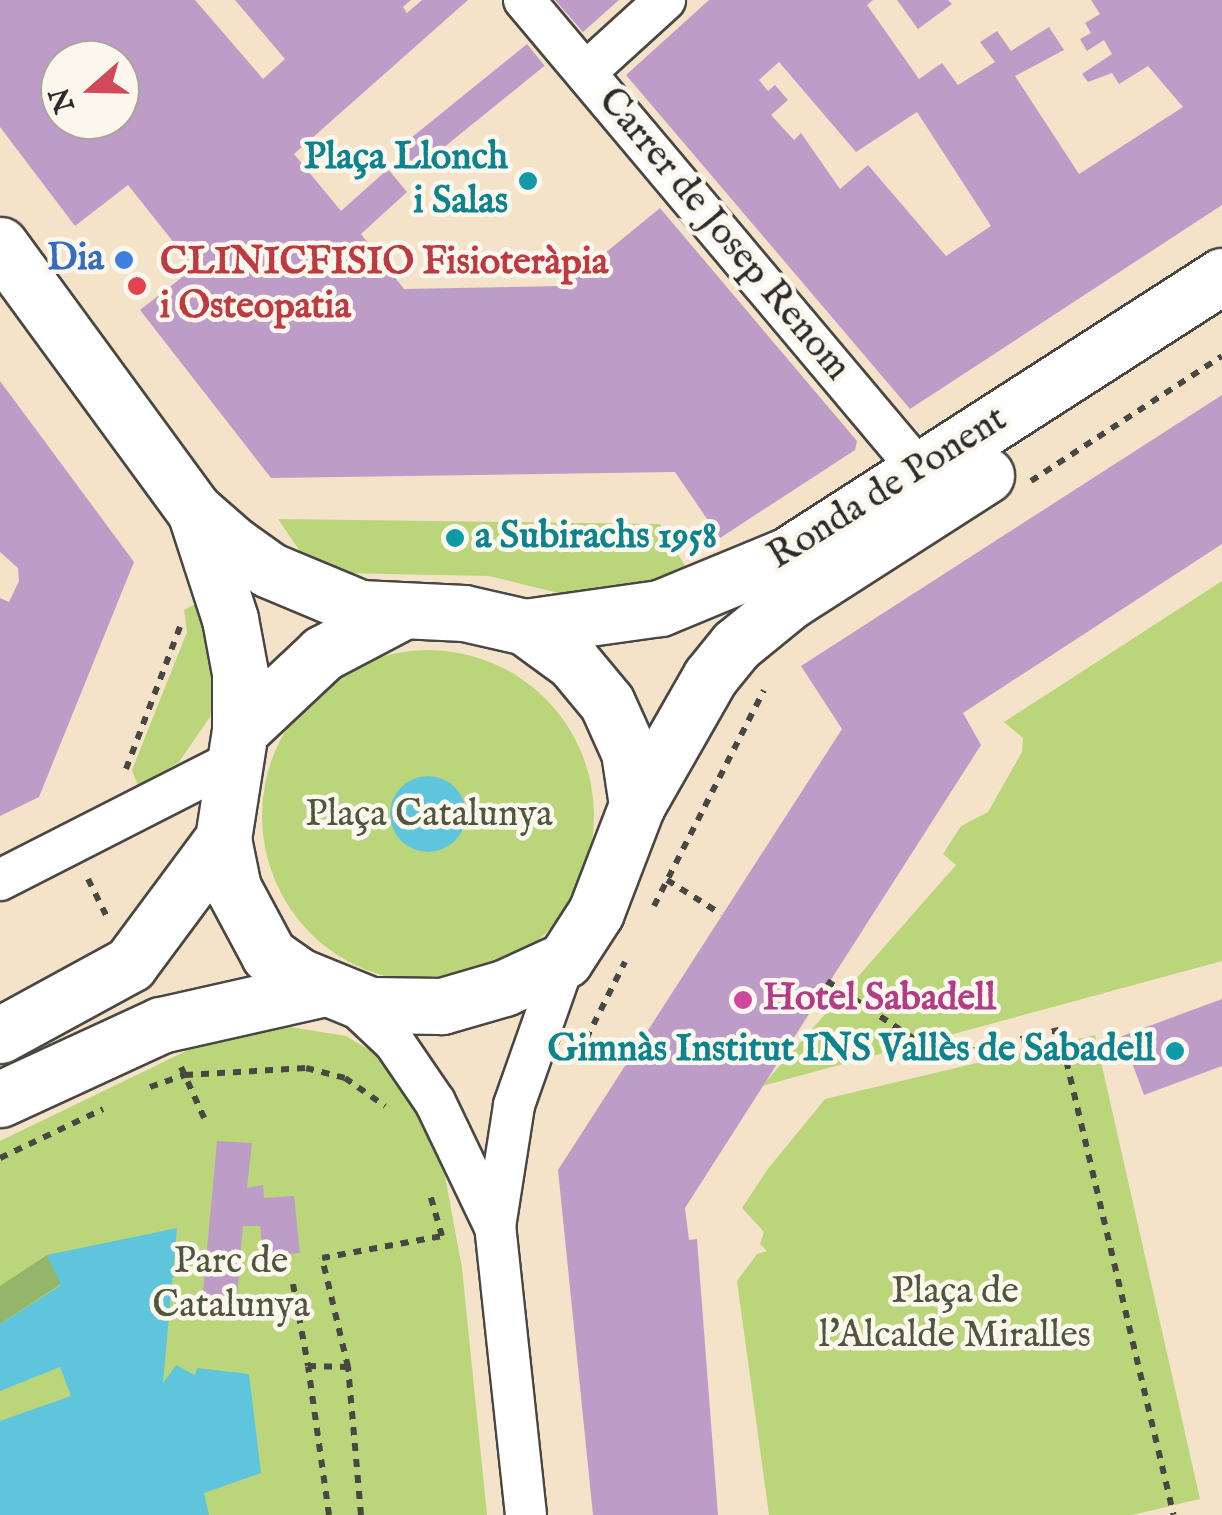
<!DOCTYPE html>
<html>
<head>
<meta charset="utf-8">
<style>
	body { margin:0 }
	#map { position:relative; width:1222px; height:1515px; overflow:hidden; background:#f5e3c9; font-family:"IM FELL English",serif }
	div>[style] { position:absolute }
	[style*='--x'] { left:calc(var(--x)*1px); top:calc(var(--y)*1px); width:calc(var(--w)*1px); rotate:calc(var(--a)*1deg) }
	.green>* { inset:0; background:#bbd57a }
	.round { border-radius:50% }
	.forest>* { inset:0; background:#94b66a }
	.water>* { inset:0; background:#5fc5dc }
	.building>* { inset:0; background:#bd9cc8; transform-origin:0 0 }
	.path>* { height:6px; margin-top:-3px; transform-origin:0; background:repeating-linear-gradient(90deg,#494743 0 8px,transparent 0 16px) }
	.roads { filter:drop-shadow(2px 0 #494743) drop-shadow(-2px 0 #494743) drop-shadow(0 2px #494743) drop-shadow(0 -2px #494743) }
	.minor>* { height:40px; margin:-20px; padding:0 20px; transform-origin:20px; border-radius:20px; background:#fff }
	.secondary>* { height:55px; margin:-27.5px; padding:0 27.5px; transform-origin:27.5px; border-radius:27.5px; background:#fff }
	.dots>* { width:28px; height:28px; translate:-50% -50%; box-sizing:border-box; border:5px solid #fbf7ec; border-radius:50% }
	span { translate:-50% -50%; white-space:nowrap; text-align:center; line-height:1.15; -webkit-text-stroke:9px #fbf7ec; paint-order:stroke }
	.culture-label { font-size:38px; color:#0d838f; font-weight:700 }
	.right { translate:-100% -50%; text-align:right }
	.left { translate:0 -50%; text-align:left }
	.street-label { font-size:38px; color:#2b2b2b }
	.shop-label { font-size:38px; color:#366cbe; font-weight:700 }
	.health-label { font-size:38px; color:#be3a42; font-weight:700 }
	.park-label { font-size:38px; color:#4f563f }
	.hotel-label { font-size:38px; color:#b23c85; font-weight:700 }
	.north { position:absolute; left:40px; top:40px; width:100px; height:100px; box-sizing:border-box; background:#fbf7ec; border:2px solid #a8a59f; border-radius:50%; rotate:250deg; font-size:28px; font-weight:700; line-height:40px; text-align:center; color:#2b2b2b }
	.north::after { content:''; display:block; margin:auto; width:35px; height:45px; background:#d1495b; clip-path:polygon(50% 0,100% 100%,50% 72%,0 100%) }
</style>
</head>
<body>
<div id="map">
	<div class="green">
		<i style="clip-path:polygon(278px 519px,660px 524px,687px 569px,650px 587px,571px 596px,489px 576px,337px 573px,308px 563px)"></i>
		<i style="clip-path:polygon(1222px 581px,1222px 961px,762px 1086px,956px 865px,943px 854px,961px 826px,988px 812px,1022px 752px,1023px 738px,1004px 722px)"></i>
		<i style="clip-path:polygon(199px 602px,216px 687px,210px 717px,179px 762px,138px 786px,132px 770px,187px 632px,184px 610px)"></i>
		<i class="round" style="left:262px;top:650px;width:332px;height:332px"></i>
		<i style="clip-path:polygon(284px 1026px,346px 1036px,398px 1067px,435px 1122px,462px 1268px,487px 1515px,0 1515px,0 1141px,211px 1039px)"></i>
		<i style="clip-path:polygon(1095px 1035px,1200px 1499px,1132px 1515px,769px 1515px,737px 1281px,757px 1254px,767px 1251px,760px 1244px,764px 1232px,742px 1208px,767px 1170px,825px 1099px)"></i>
	</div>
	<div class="forest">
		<i style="clip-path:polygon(47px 1255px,61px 1284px,0 1324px,0 1286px)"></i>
	</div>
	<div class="water">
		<i class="round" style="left:390px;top:776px;width:76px;height:76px"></i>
		<i style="clip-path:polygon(177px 1228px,163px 1383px,176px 1365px,195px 1375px,197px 1368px,249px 1374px,261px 1473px,204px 1493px,209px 1515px,0 1515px,0 1421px,71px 1396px,60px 1367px,0 1391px,0 1324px,61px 1285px,47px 1255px)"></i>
	</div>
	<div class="building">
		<i style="clip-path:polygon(evenodd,0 0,195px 0,263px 79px,285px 59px,235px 0,411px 0,403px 7px,407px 13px,422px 0,468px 0,294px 154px,341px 211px,388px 169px,407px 192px,361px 234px,404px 289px,565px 286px,660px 208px,857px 441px,855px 450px,720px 538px,675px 472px,271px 478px,140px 310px,194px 268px,128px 185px,75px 226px,0 127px,0 0,60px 60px,120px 60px,120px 120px,60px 120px,60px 60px)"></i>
		<i style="clip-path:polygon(555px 0,619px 0,583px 32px)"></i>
		<i style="clip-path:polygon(evenodd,709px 0,873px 0,867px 5px,919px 79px,942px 63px,958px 85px,995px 62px,980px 42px,997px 31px,1011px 51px,1049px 27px,1064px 50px,1015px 76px,1079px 174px,1183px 107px,1148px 66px,1119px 84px,1112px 73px,1088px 82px,1082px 74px,1112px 54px,1104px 40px,1087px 51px,1080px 39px,1091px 33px,1085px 23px,1100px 14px,1091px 0,1222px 0,1222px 205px,910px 409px,626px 75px,709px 0,779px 62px,856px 152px,917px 112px,991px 226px,946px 256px,868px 165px,840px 189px,801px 133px,794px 140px,771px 115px,788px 100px,775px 85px,768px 91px,759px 80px,779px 62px)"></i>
		<i style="clip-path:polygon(897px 0,948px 0,952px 4px,918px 29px)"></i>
		<i style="left:527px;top:44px;width:28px;height:168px;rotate:51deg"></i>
		<i style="clip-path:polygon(0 381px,134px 562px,39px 797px,0 816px,0 598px,9px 602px,19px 581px,18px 568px,0 552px)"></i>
		<i style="clip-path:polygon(1222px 395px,1222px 544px,963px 713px,981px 745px,685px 1208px,689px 1240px,697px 1239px,718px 1515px,593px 1515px,558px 1170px,842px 729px,801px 666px)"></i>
		<i style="clip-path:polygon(1222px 999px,1222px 1066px,1144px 1095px,1122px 1036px)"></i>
		<i style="clip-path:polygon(217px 1141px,252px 1143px,247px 1188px,263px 1185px,264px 1198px,294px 1196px,300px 1253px,264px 1256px,260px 1226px,243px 1226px,236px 1307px,202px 1304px)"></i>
	</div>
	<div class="path">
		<i style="--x:1031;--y:481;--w:228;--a:-33.2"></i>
		<i style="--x:126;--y:769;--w:152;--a:-69.2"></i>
		<i style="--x:88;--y:879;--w:42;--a:63.4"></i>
		<i style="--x:667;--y:880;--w:64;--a:32.2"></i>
		<i style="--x:654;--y:906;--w:242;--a:-63"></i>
		<i style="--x:827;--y:981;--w:139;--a:33.6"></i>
		<i style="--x:943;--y:1058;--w:119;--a:-13.6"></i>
		<i style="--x:1059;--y:1030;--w:498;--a:76.7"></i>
		<i style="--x:579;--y:1053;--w:102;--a:-63.2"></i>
		<i style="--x:181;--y:1067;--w:58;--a:65.6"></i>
		<i style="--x:150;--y:1087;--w:37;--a:-19"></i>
		<i style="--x:185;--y:1075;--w:121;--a:-3.3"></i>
		<i style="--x:306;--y:1068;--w:40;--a:14.4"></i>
		<i style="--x:345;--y:1078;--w:49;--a:35"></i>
		<i style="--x:0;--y:1158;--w:114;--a:-25.4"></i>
		<i style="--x:293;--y:1284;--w:83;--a:79.6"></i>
		<i style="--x:329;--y:1515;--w:150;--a:-98"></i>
		<i style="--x:308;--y:1366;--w:40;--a:1.4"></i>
		<i style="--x:361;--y:1515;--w:149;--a:-95"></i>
		<i style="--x:348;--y:1367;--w:112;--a:-103.4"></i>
		<i style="--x:322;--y:1258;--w:122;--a:-10.4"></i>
		<i style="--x:442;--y:1236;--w:47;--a:-106.1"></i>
	</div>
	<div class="roads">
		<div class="minor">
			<i style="--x:524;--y:0;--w:617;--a:49.93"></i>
			<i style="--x:586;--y:72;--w:107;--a:-42.3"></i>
			<i style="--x:0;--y:880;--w:258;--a:-27"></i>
			<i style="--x:346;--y:997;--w:66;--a:43.2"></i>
			<i style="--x:394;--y:1042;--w:73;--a:55.7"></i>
			<i style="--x:435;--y:1102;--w:139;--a:64.4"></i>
			<i style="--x:526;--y:1515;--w:290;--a:-96.1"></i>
			<i style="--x:495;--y:1227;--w:123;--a:-81.1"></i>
			<i style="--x:514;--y:1105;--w:154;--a:-70.6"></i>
		</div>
		<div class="secondary">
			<i style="--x:0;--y:245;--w:330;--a:53.8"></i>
			<i style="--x:195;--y:511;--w:52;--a:41.1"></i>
			<i style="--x:234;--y:545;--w:43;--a:35.5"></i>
			<i style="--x:269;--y:570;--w:99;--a:22.7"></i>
			<i style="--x:360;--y:608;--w:104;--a:2.8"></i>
			<i style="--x:464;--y:613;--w:63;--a:12.9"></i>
			<i style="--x:525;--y:627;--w:59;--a:36.1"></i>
			<i style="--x:573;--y:662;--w:53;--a:50.3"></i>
			<i style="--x:607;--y:703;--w:54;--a:65.8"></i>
			<i style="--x:629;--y:752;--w:54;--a:81.4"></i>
			<i style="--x:637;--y:805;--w:115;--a:111"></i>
			<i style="--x:596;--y:912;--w:57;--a:122.9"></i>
			<i style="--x:565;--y:960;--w:67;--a:155.3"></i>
			<i style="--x:504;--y:988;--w:65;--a:163.8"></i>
			<i style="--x:442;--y:1006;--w:72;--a:-179.2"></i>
			<i style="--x:370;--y:1005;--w:77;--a:-157.8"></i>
			<i style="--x:299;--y:976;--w:37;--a:-145"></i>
			<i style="--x:269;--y:955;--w:76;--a:-118.2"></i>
			<i style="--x:233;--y:888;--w:50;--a:-101.5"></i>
			<i style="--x:223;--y:839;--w:109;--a:-81.1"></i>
			<i style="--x:240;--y:731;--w:114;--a:-43.2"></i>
			<i style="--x:323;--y:653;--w:90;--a:-27.7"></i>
			<i style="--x:195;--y:511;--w:114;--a:72"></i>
			<i style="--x:230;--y:619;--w:55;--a:79.5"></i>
			<i style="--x:240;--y:673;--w:58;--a:90"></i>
			<i style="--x:525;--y:627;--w:136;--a:-8"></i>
			<i style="--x:660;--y:608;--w:139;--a:-22.5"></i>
			<i style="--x:788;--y:555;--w:516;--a:-32.74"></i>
			<i style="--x:637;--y:805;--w:147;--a:-60.3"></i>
			<i style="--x:710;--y:677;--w:41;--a:-50.9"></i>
			<i style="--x:736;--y:645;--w:70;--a:-39.2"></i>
			<i style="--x:790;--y:601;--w:233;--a:-32.7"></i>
			<i style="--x:0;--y:1035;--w:148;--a:-28.6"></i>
			<i style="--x:130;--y:964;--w:156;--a:-53.4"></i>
			<i style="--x:0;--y:1099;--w:177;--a:-24.7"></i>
			<i style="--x:161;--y:1025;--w:168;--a:-12.7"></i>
		</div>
	</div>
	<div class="dots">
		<i style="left:528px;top:181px;background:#0f9aa8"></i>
		<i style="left:124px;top:260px;background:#3f7fe0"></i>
		<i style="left:137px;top:286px;background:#e0444e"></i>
		<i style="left:455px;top:538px;background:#0f9aa8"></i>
		<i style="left:743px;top:1000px;background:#d1479c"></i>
		<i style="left:1175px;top:1051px;background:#0f9aa8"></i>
	</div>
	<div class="culture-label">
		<span class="right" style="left:508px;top:181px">Plaça Llonch<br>i Salas</span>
		<span class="left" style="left:475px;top:538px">a Subirachs 1958</span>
		<span class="right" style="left:1155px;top:1051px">Gimnàs Institut INS Vallès de Sabadell</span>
	</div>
	<div class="street-label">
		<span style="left:723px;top:235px;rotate:50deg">Carrer de Josep Renom</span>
		<span style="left:888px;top:489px;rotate:-32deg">Ronda de Ponent</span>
	</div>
	<div class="shop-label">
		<span class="right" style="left:104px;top:260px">Dia</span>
	</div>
	<div class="health-label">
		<span class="left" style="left:160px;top:286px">CLINICFISIO Fisioteràpia<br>i Osteopatia</span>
	</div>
	<div class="park-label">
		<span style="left:429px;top:816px">Plaça Catalunya</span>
		<span style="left:231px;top:1285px">Parc de<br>Catalunya</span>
		<span style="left:955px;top:1315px">Plaça de<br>l'Alcalde Miralles</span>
	</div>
	<div class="hotel-label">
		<span class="left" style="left:763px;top:1000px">Hotel Sabadell</span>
	</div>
	<div class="north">N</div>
</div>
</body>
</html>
